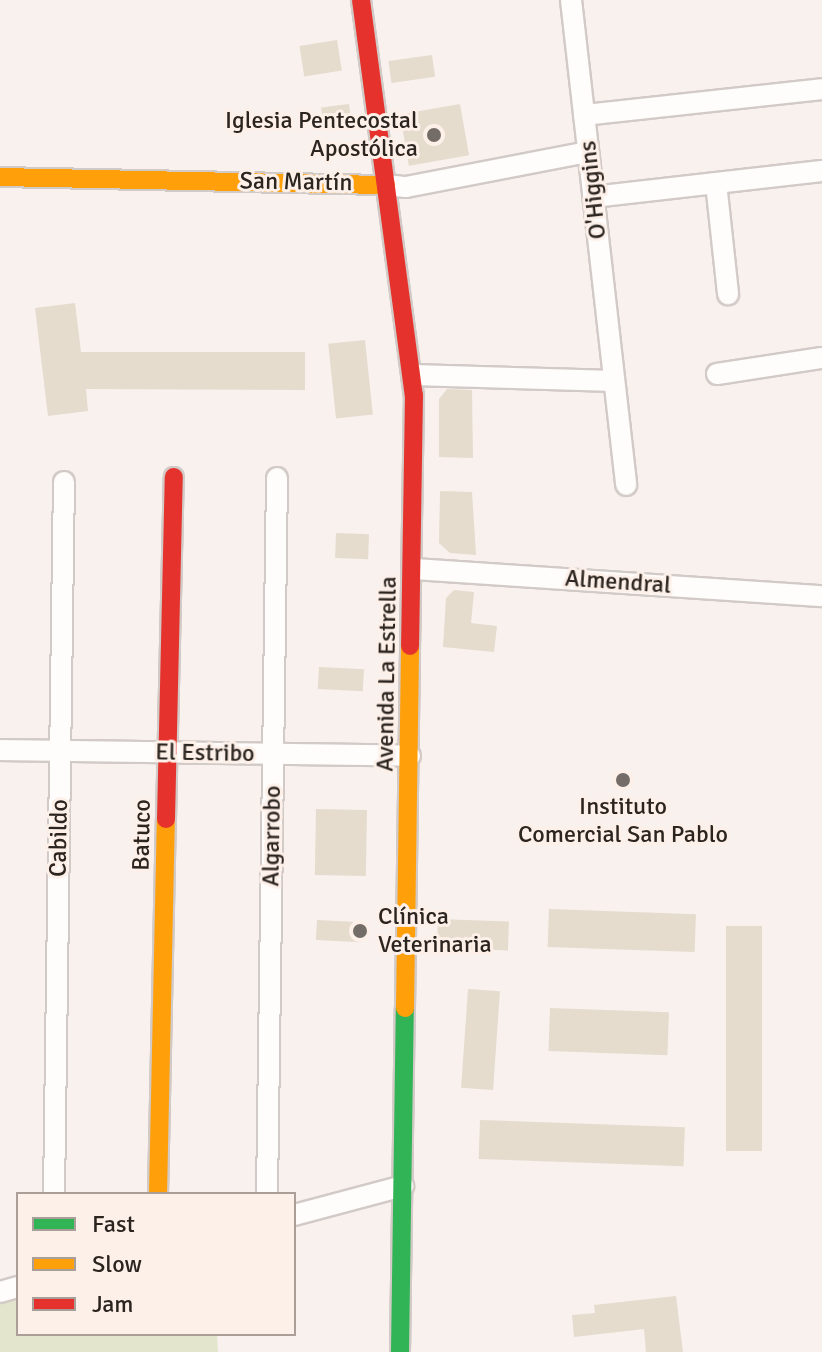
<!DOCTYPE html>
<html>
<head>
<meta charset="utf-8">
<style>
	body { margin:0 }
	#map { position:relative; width:822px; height:1352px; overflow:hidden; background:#f8f1ee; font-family:Signika,sans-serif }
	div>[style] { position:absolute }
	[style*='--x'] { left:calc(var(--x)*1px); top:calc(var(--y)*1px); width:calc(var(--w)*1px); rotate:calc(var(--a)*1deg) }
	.green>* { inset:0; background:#e3e5cd }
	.building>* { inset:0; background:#e5dcce; transform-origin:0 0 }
	.roads { filter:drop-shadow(2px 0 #d2cac6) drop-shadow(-2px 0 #d2cac6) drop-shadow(0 2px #d2cac6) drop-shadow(0 -2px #d2cac6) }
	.street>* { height:20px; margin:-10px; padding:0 10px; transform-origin:10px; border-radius:10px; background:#fefdfc }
	.fast>* { height:18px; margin:-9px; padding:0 9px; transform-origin:9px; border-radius:9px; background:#30b455 }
	.slow>* { height:18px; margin:-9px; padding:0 9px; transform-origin:9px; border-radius:9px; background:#ff9f0a }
	.jam>* { height:18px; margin:-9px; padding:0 9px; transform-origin:9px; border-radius:9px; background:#e5322d }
	.dots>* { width:22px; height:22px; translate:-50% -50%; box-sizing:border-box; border:4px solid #fdf0e9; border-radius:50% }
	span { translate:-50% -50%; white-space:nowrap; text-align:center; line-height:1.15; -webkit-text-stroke:6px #fdf0e9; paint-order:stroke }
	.poi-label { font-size:24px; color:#2b241f }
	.right { translate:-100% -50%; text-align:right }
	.left { translate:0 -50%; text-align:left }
	.street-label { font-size:24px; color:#2b241f }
	.legend { position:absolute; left:16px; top:1192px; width:280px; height:144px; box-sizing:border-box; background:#fdf0e9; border:2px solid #a99e98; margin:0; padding:10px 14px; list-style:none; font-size:24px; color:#2b241f }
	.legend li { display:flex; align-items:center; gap:16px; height:40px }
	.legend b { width:40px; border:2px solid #a99e98 }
</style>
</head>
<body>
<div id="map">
	<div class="green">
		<i style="clip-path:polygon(18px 1296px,18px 1334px,217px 1334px,218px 1352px,0 1352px,0 1301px)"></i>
	</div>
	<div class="building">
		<i style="left:337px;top:40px;width:31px;height:38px;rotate:81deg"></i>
		<i style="left:432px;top:55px;width:22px;height:44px;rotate:82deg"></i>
		<i style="left:349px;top:104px;width:23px;height:28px;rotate:83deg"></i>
		<i style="left:460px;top:104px;width:52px;height:61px;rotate:80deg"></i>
		<i style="clip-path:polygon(75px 303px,81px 352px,305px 352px,305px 390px,86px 389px,88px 411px,48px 416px,35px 308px)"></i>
		<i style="left:365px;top:340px;width:75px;height:37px;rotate:84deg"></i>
		<i style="clip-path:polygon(447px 389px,472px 390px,473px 458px,439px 457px,439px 399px)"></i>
		<i style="clip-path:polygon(440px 491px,472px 492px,476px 555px,450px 553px,439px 543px)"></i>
		<i style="left:336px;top:533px;width:33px;height:25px;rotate:2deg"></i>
		<i style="clip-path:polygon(454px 590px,474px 592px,471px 623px,497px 626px,494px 652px,443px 647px,446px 598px)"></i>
		<i style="left:319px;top:667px;width:45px;height:22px;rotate:3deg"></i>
		<i style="left:316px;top:809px;width:51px;height:66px;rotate:1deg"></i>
		<i style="left:549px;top:909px;width:147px;height:38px;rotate:2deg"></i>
		<i style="left:438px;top:919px;width:71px;height:29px;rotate:2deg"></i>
		<i style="left:317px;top:920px;width:45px;height:20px;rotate:3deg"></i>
		<i style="left:726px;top:926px;width:36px;height:225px"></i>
		<i style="left:468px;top:989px;width:32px;height:99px;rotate:4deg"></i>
		<i style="left:550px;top:1008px;width:119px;height:43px;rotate:2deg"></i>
		<i style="left:480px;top:1120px;width:205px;height:39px;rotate:2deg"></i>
		<i style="clip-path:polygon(676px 1296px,683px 1352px,646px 1352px,644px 1329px,574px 1337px,572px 1315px,595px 1313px,594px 1305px)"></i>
	</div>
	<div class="roads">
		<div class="street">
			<i style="--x:571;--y:0;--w:488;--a:83.5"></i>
			<i style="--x:584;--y:115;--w:239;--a:-6.2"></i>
			<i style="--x:716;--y:183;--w:112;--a:83.8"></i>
			<i style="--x:386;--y:185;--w:20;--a:6"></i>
			<i style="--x:406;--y:187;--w:185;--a:-10.9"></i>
			<i style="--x:593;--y:197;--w:230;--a:-6.5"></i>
			<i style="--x:717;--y:374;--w:106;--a:-8.7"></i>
			<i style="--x:413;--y:375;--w:201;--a:1.7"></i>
			<i style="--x:413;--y:569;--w:410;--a:3.8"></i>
			<i style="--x:0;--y:750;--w:410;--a:0.8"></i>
			<i style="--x:54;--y:1194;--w:712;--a:-89.2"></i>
			<i style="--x:267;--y:1194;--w:716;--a:-89.2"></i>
			<i style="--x:294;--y:1215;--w:113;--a:-14.9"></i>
			<i style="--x:0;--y:1292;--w:19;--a:-16"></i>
		</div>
		<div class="fast">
			<i style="--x:400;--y:1352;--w:344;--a:-89.2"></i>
		</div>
		<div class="slow">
			<i style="--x:0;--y:177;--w:386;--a:1.2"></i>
			<i style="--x:405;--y:1008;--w:362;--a:-89.2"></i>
			<i style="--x:158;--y:1194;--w:375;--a:-88.8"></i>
		</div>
		<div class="jam">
			<i style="--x:361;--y:0;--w:399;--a:82.4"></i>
			<i style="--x:414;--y:395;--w:251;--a:90.9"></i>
			<i style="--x:166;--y:819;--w:342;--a:-88.7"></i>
		</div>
	</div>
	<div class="dots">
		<i style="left:434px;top:135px;background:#736c67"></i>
		<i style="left:623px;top:780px;background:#736c67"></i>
		<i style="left:360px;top:931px;background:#736c67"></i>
	</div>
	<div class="poi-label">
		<span class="right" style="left:418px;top:135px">Iglesia Pentecostal<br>Apostólica</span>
		<span style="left:623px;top:821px">Instituto<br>Comercial San Pablo</span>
		<span class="left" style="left:378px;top:931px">Clínica<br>Veterinaria</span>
	</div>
	<div class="street-label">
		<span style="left:296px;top:182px;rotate:1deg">San Martín</span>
		<span style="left:593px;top:190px;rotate:-96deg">O'Higgins</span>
		<span style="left:618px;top:582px;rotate:4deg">Almendral</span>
		<span style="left:387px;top:674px;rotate:-89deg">Avenida La Estrella</span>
		<span style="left:205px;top:753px;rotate:1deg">El Estribo</span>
		<span style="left:142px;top:835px;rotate:-89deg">Batuco</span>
		<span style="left:272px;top:836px;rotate:-89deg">Algarrobo</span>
		<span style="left:59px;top:838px;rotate:-89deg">Cabildo</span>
	</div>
	<ul class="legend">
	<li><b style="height:10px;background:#30b455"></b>Fast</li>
	<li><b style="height:10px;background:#ff9f0a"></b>Slow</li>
	<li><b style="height:10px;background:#e5322d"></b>Jam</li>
	</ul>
</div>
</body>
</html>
